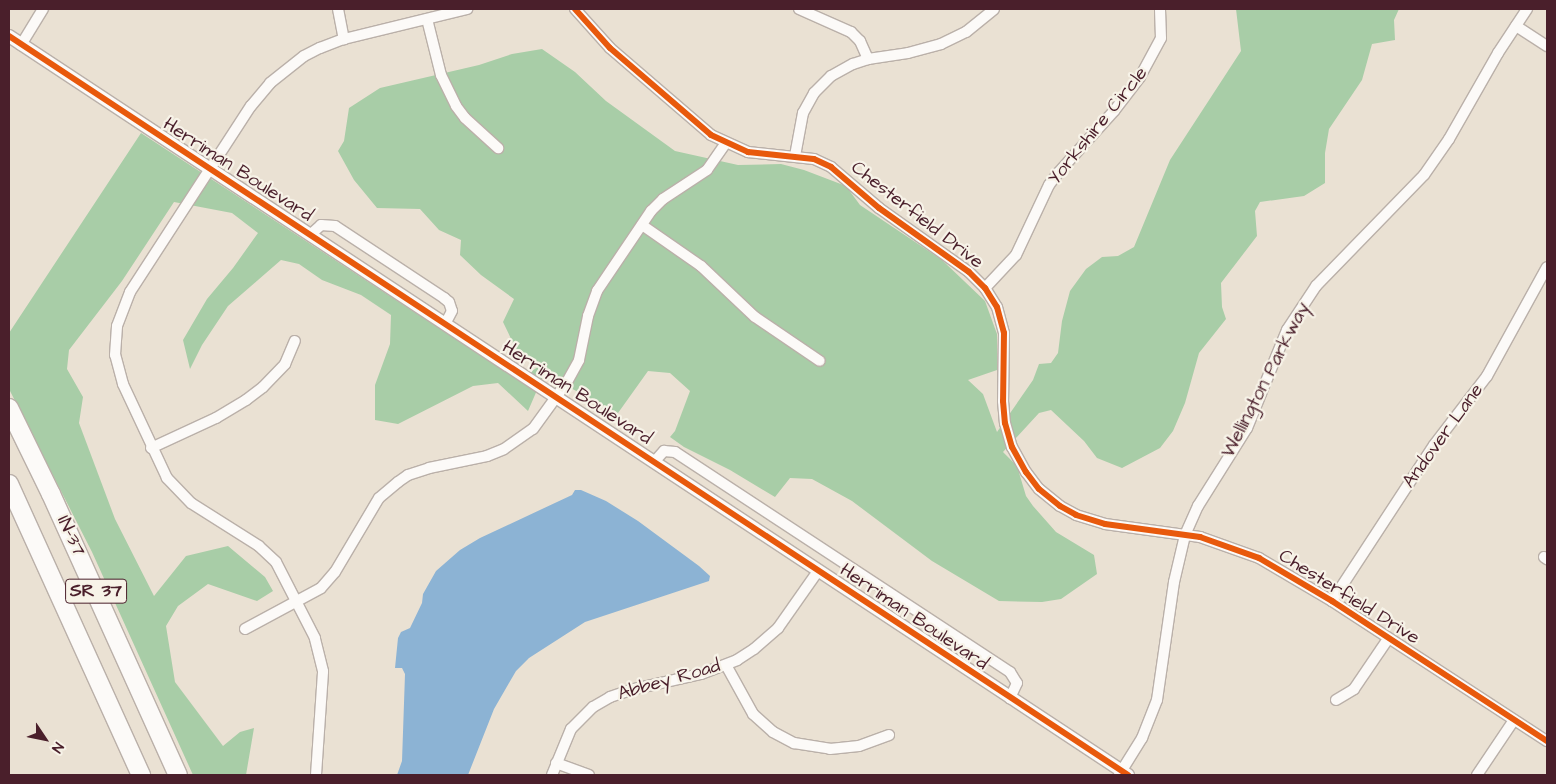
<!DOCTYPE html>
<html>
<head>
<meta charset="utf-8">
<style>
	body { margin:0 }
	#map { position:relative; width:1556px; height:784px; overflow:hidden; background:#eae1d3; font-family:"Architects Daughter",sans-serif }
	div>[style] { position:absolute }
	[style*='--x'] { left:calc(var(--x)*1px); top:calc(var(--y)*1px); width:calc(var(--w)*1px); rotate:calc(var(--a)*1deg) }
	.forest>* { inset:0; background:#a8cda7 }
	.water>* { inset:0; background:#8cb3d4 }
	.roads { filter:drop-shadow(1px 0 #bab0a9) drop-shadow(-1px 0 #bab0a9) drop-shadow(0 1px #bab0a9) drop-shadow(0 -1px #bab0a9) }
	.minor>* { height:10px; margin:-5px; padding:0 5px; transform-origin:5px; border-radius:5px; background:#fcfaf8 }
	.tertiary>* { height:12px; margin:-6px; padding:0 6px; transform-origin:6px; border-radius:6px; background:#fcfaf8 }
	.motorway>* { height:18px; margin:-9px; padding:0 9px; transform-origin:9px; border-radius:9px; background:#fcfaf8 }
	.cycleway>* { height:6px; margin:-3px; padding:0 3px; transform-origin:3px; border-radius:3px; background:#e8590c }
	span { translate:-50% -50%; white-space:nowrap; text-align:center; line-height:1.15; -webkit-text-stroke:4.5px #f7f3e8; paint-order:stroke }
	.shield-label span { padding:1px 4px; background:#f7f3e8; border:1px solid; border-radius:4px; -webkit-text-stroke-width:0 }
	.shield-label { font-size:18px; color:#4a1f2b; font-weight:700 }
	.street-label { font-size:19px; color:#4a1f2b }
	.frame { position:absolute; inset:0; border:10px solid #4a1f2b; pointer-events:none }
	.north { position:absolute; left:20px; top:714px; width:50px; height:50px; -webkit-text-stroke:4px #f7f3e8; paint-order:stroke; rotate:124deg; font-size:14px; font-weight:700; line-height:20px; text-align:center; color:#4a1f2b }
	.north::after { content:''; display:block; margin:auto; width:18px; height:22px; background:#4a1f2b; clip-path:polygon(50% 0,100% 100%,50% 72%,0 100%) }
</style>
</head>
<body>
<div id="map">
	<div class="forest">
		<i style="clip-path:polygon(1236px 9px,1399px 9px,1394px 20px,1395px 40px,1372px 44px,1362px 80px,1329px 129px,1325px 153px,1325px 183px,1304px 196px,1260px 202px,1255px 211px,1257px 236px,1221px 283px,1222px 307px,1226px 319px,1199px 353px,1185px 403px,1173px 431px,1160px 448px,1122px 468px,1097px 458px,1084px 441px,1051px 410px,1039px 413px,1003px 452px,1017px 466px,1026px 496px,1033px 506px,1056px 532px,1094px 555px,1097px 574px,1061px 599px,1042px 602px,999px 601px,932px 561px,852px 501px,812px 479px,790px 478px,775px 497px,730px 470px,684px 447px,670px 437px,675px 431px,690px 391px,670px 373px,648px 371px,618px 413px,544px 374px,528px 411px,498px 383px,473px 386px,398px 424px,375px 420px,375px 385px,390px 344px,391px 315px,361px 295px,322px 280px,299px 264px,281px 260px,228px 306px,202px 345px,190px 369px,183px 340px,207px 299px,233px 268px,258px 233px,232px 213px,174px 202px,122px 281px,69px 350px,67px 369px,83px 397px,79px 423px,115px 519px,154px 596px,186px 556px,228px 546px,265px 577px,273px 591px,257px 601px,208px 584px,178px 606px,166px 626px,175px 682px,223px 746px,240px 732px,254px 728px,246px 775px,193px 775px,92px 552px,9px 389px,9px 333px,141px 133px,518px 380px,541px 365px,516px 349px,503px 322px,514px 299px,481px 275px,460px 255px,461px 240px,439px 230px,420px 209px,377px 208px,354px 180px,338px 151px,344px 141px,349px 108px,380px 88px,479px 65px,512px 54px,542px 49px,575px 72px,606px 101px,675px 151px,738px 165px,781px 164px,804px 170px,846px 186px,860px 205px,942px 260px,985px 301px,997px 334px,997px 370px,968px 380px,983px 394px,997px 432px,1033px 380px,1039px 364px,1051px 363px,1058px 353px,1062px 321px,1070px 291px,1086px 269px,1102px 257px,1118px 256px,1134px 247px,1170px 160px,1241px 51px)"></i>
	</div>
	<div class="water">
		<i style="clip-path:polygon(575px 490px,581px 490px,606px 501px,638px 521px,699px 566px,710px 576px,709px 581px,585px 622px,529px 658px,516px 671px,494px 709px,468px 775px,397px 775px,402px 761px,405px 674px,402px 668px,395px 668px,398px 638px,401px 632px,410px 628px,422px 603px,423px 594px,436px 571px,460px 550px,480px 538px,572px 495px)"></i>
	</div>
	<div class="roads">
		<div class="minor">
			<i style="--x:338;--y:9;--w:31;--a:79"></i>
			<i style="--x:575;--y:9;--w:52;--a:48.1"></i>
			<i style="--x:610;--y:48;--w:133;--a:40.7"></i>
			<i style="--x:711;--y:135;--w:41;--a:24.7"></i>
			<i style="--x:748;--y:152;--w:66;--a:6.1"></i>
			<i style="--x:814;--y:159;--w:19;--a:25"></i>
			<i style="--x:831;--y:167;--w:63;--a:40.5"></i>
			<i style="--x:879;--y:208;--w:110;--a:35.4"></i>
			<i style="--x:969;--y:272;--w:23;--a:45"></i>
			<i style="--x:985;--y:288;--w:22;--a:58"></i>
			<i style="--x:997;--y:307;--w:27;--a:75"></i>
			<i style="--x:1004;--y:333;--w:68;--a:90.8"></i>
			<i style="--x:1003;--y:401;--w:22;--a:85"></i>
			<i style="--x:1005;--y:423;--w:25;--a:74"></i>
			<i style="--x:1012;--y:447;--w:29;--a:61"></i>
			<i style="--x:1026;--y:472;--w:21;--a:53"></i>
			<i style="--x:1039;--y:489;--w:27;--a:39"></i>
			<i style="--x:1060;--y:506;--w:18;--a:29"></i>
			<i style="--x:1076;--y:515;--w:30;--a:17"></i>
			<i style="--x:1105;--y:524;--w:96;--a:7.8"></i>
			<i style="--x:1200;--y:537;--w:63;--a:19.6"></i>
			<i style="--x:1259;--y:558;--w:85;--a:30.5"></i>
			<i style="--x:1332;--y:601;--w:257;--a:33.1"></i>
			<i style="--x:799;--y:9;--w:57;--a:23.9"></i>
			<i style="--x:851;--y:32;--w:13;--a:45"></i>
			<i style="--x:860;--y:41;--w:20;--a:66"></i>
			<i style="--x:427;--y:19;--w:58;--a:76"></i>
			<i style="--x:441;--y:75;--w:34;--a:64"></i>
			<i style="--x:456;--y:106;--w:15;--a:53"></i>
			<i style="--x:465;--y:118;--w:45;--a:42.3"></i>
			<i style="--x:1516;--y:26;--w:37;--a:33"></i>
			<i style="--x:21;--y:45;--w:42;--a:-58.6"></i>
			<i style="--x:795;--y:156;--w:44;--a:-79.5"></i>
			<i style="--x:803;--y:113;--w:23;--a:-61"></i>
			<i style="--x:814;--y:93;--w:24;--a:-45"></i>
			<i style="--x:831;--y:76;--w:25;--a:-29"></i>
			<i style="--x:853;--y:64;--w:16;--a:-18"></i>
			<i style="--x:868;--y:59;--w:40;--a:-8.5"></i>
			<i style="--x:908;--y:53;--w:34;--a:-15"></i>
			<i style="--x:941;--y:44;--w:28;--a:-26"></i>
			<i style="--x:966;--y:32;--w:36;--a:-39"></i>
			<i style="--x:642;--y:225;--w:72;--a:34.8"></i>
			<i style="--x:701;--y:266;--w:74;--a:43.4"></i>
			<i style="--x:755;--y:317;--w:78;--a:34.1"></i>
			<i style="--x:310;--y:235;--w:15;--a:-42"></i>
			<i style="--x:321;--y:225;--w:14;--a:4"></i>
			<i style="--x:335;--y:226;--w:131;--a:33.4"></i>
			<i style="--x:444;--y:298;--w:6;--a:39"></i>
			<i style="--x:449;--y:302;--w:9;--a:72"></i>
			<i style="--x:452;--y:311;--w:15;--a:118"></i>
			<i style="--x:985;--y:288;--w:45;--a:-46.8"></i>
			<i style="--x:1016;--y:255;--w:77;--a:-64.8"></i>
			<i style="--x:1049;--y:185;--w:15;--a:-53"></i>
			<i style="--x:1058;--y:173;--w:84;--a:-47.9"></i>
			<i style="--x:1114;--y:111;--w:43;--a:-52.6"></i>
			<i style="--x:1140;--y:77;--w:44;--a:-61.7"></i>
			<i style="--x:1161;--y:38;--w:29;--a:-92"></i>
			<i style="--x:151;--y:448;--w:72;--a:-24.8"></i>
			<i style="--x:216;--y:418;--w:35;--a:-31"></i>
			<i style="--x:246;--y:400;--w:21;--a:-37"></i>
			<i style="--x:263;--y:387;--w:32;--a:-46"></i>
			<i style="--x:285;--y:364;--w:25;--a:-67"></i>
			<i style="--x:654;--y:462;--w:15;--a:-48"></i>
			<i style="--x:664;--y:451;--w:11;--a:5"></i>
			<i style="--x:675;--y:452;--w:401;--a:33.3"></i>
			<i style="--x:1010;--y:672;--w:13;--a:58"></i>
			<i style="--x:1017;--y:683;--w:17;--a:115"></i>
			<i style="--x:1544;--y:557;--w:4;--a:34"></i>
			<i style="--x:1332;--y:601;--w:186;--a:-56.8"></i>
			<i style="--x:1434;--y:445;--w:87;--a:-52.5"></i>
			<i style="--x:1487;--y:376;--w:124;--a:-61.2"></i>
			<i style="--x:245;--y:629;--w:86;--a:-28.3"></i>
			<i style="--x:321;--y:588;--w:21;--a:-49"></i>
			<i style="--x:335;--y:572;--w:86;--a:-59.3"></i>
			<i style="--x:379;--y:498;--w:25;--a:-40"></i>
			<i style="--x:398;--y:482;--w:12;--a:-35"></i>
			<i style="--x:408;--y:475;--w:22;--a:-18"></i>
			<i style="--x:429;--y:468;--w:59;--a:-11.7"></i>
			<i style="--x:487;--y:456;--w:18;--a:-22"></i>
			<i style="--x:504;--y:449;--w:35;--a:-35"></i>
			<i style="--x:533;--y:429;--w:58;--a:-54.1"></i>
			<i style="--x:567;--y:382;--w:25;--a:-61"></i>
			<i style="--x:579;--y:360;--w:45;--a:-78.4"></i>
			<i style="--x:588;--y:316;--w:27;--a:-70"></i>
			<i style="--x:597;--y:291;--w:97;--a:-56"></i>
			<i style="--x:651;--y:211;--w:17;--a:-45"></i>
			<i style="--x:663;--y:199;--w:53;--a:-33.4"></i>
			<i style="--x:707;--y:170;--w:33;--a:-55"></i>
			<i style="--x:726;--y:665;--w:56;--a:61.1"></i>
			<i style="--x:753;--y:714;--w:27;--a:42"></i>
			<i style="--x:773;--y:732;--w:24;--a:28"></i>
			<i style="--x:794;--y:743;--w:36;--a:9"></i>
			<i style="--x:830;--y:749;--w:29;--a:-6"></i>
			<i style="--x:859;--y:746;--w:32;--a:-20"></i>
			<i style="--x:1336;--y:700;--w:21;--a:-31"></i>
			<i style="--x:1354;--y:689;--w:60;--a:-55.8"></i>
			<i style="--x:556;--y:763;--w:35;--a:20"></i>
			<i style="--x:316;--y:775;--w:104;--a:-86.1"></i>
			<i style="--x:323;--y:671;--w:34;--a:-104"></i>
			<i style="--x:315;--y:638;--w:85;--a:-117.2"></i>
			<i style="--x:276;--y:562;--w:23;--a:-137"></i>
			<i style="--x:259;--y:546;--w:80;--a:-147.7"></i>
			<i style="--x:191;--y:503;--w:35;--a:-134"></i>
			<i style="--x:167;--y:478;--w:104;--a:-115.1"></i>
			<i style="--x:123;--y:384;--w:30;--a:-105"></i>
			<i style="--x:115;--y:355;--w:29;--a:-86"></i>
			<i style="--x:117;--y:326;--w:36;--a:-69"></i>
			<i style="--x:130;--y:292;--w:222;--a:-57"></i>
			<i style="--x:251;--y:106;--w:30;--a:-50"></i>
			<i style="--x:270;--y:83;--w:43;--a:-38.5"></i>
			<i style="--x:304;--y:56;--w:18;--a:-27"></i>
			<i style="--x:320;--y:48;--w:26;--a:-21"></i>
			<i style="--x:344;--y:39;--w:127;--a:-13.7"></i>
			<i style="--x:552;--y:775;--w:50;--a:-67.6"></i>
			<i style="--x:571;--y:729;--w:31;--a:-45"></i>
			<i style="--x:593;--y:707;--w:20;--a:-30"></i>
			<i style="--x:610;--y:697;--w:21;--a:-19"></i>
			<i style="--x:630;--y:690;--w:73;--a:-12.7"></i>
			<i style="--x:701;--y:674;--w:39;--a:-21"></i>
			<i style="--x:737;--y:660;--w:20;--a:-33"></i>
			<i style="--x:754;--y:649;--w:32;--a:-41"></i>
			<i style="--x:778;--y:628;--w:70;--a:-54.9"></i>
			<i style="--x:1119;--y:775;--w:44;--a:-58.1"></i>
			<i style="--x:1142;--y:738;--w:41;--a:-68.5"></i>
			<i style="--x:1157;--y:700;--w:119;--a:-81.8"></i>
			<i style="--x:1174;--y:582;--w:48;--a:-76.8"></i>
			<i style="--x:1185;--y:535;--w:32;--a:-66"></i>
			<i style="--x:1198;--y:506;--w:92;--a:-57.9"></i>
			<i style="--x:1247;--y:428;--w:106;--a:-67.8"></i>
			<i style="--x:1287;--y:330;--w:53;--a:-56.6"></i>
			<i style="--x:1316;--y:286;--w:155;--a:-45.8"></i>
			<i style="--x:1424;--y:175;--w:44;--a:-55.2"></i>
			<i style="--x:1449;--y:139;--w:99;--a:-60.3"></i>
			<i style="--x:1498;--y:53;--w:53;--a:-56.6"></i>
			<i style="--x:1477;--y:775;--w:66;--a:-56.1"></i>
		</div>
		<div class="tertiary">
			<i style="--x:9;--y:36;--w:1341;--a:33.44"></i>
		</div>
		<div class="motorway">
			<i style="--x:9;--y:408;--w:96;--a:64"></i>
			<i style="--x:51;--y:494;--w:308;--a:65.7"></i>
			<i style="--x:9;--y:484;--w:320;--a:65.6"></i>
		</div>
	</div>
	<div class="cycleway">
		<i style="--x:575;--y:9;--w:52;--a:48.1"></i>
		<i style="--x:610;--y:48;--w:133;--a:40.7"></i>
		<i style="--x:711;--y:135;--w:41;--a:24.7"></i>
		<i style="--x:748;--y:152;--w:66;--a:6.1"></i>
		<i style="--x:814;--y:159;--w:19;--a:25"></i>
		<i style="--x:831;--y:167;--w:63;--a:40.5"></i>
		<i style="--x:879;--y:208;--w:110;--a:35.4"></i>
		<i style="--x:969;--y:272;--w:23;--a:45"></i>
		<i style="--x:985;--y:288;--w:22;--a:58"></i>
		<i style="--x:997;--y:307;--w:27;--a:75"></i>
		<i style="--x:1004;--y:333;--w:68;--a:90.8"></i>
		<i style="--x:1003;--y:401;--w:22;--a:85"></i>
		<i style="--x:1005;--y:423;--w:25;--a:74"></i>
		<i style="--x:1012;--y:447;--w:29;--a:61"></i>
		<i style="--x:1026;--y:472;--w:21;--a:53"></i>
		<i style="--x:1039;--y:489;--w:27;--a:39"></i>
		<i style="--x:1060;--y:506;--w:18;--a:29"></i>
		<i style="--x:1076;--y:515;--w:30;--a:17"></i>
		<i style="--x:1105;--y:524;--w:96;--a:7.8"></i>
		<i style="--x:1200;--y:537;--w:63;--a:19.6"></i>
		<i style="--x:1259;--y:558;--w:85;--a:30.5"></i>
		<i style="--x:1332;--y:601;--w:257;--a:33.1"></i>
		<i style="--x:9;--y:36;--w:1341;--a:33.44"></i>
	</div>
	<div class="shield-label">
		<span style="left:96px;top:591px">SR 37</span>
	</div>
	<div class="street-label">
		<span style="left:1098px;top:126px;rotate:-51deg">Yorkshire Circle</span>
		<span style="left:238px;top:170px;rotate:33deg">Herriman Boulevard</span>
		<span style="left:917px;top:215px;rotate:38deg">Chesterfield Drive</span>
		<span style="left:1266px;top:380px;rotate:-63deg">Wellington Parkway</span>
		<span style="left:577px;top:393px;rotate:33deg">Herriman Boulevard</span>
		<span style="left:1443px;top:436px;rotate:-54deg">Andover Lane</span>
		<span style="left:71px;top:536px;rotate:65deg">IN-37</span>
		<span style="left:1349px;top:597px;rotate:32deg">Chesterfield Drive</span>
		<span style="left:914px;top:617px;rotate:34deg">Herriman Boulevard</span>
		<span style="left:669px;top:680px;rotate:-16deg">Abbey Road</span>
	</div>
	<div class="frame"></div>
	<div class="north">N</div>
</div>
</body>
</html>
